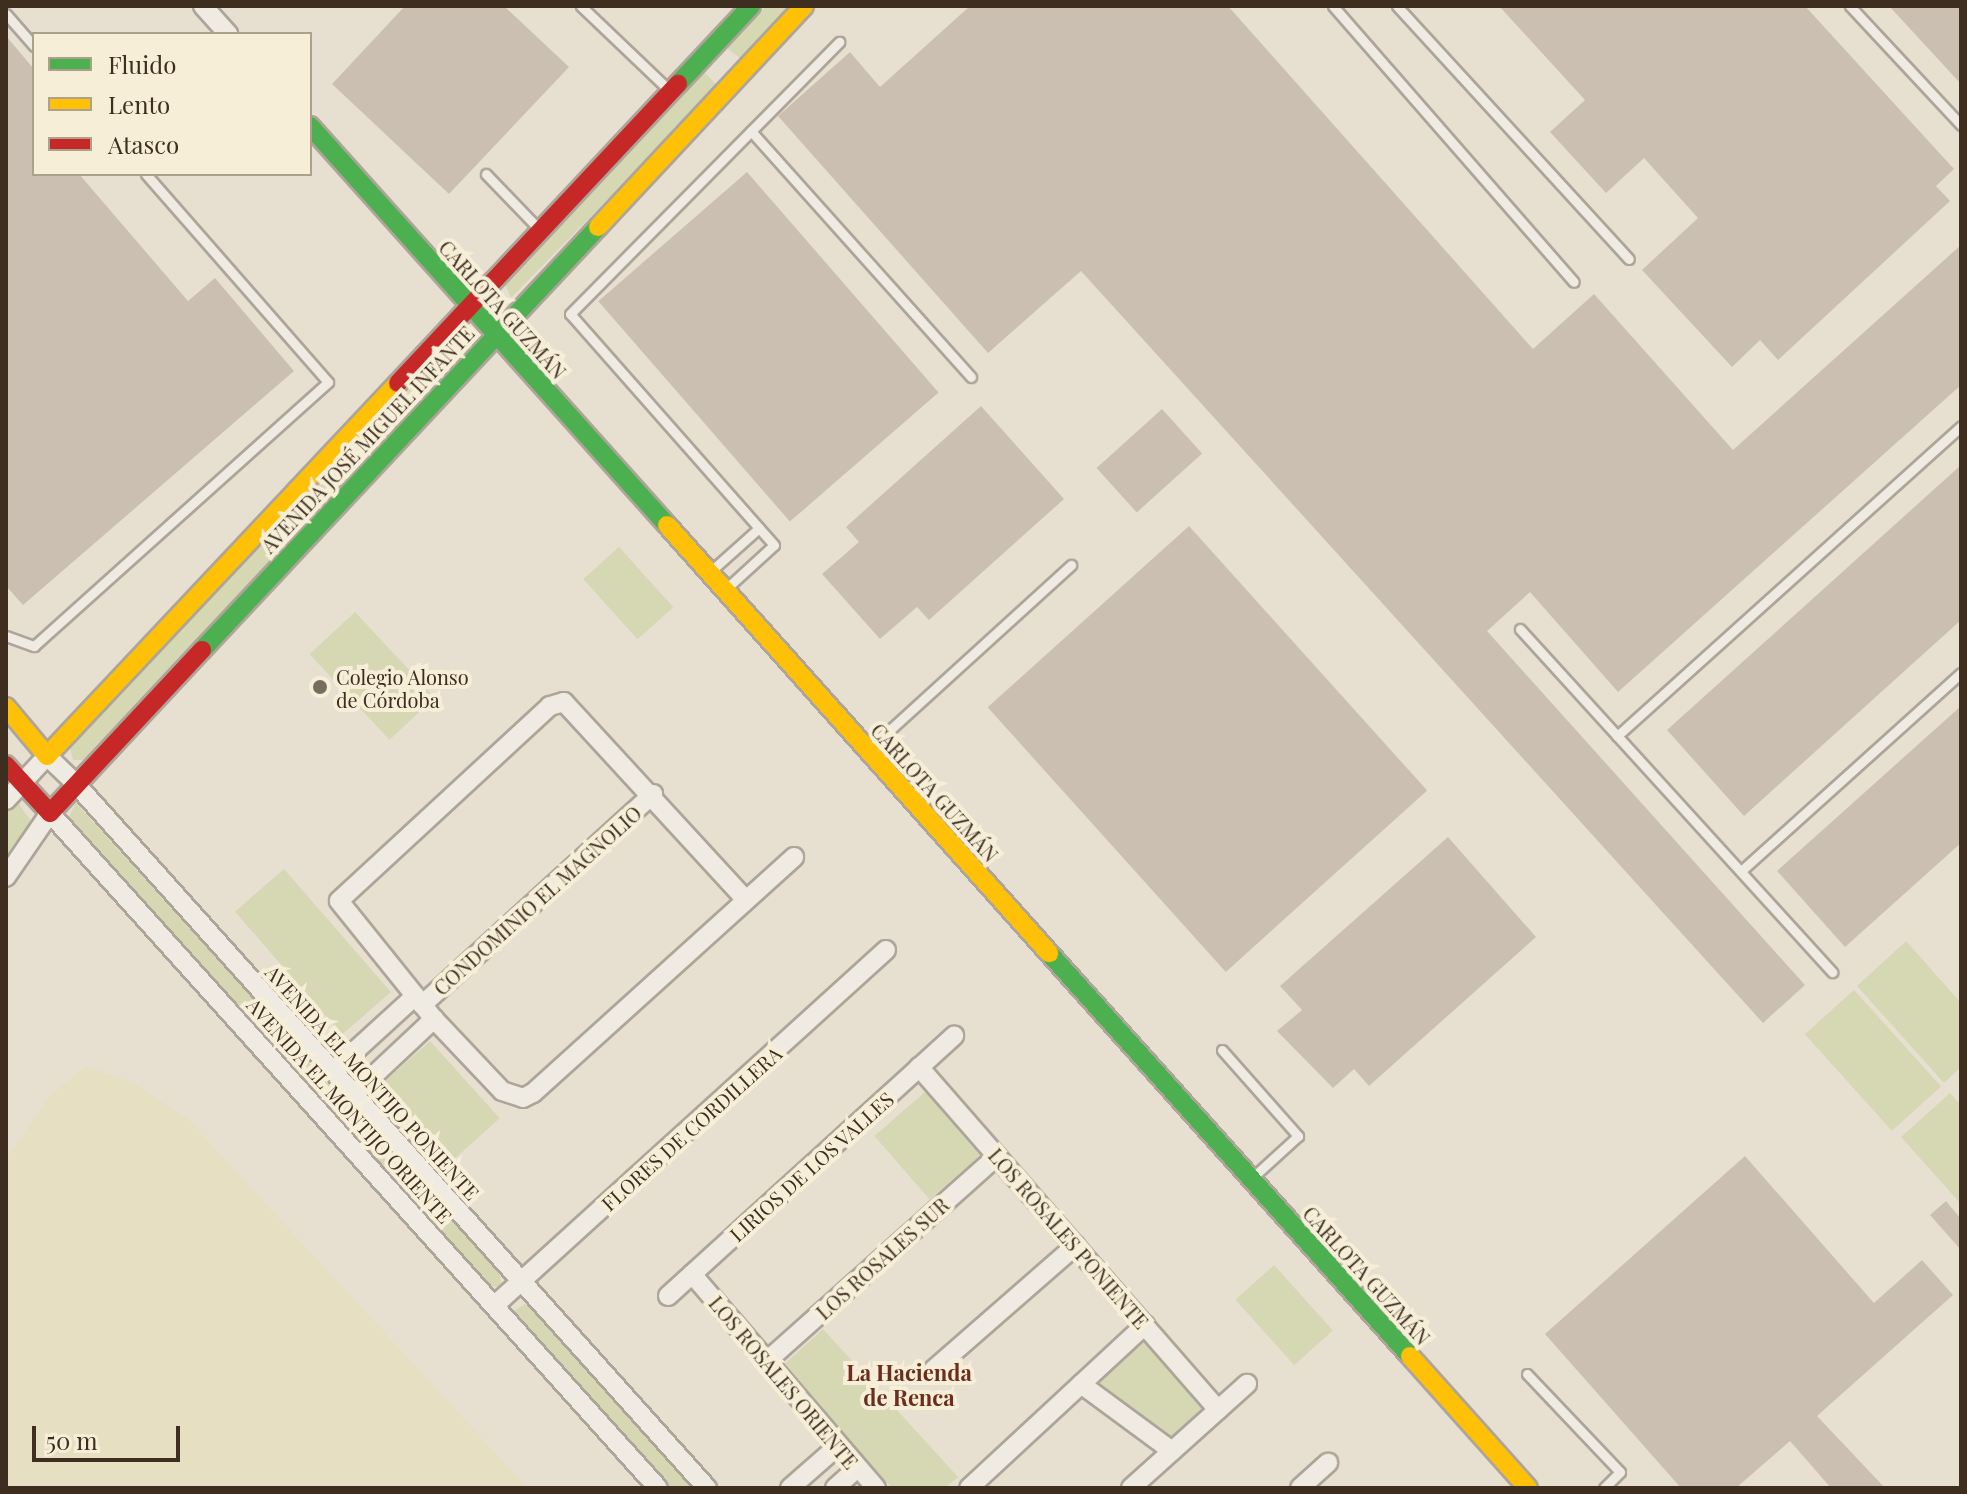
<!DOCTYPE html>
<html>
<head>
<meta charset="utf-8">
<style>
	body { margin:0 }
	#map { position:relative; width:1967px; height:1494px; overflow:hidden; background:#e7e0d1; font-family:"Playfair Display",serif }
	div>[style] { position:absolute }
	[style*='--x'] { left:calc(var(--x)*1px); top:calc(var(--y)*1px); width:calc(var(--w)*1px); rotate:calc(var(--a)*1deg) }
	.farmland>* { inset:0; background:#e6dfc2 }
	.green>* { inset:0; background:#d6d7b3; transform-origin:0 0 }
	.building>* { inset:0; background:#cbbfb2; transform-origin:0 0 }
	.roads { filter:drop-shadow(2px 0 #ada599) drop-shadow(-2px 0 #ada599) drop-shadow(0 2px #ada599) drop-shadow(0 -2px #ada599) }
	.lane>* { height:9px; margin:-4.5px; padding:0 4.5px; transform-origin:4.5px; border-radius:4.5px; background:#efebe3 }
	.street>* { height:18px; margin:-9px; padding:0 9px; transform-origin:9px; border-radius:9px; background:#efebe3 }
	.fast>* { height:18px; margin:-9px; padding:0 9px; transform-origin:9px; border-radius:9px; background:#4caf50 }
	.slow>* { height:18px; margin:-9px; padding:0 9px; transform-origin:9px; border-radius:9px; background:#ffc107 }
	.jam>* { height:18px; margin:-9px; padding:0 9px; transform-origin:9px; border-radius:9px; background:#c62828 }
	.dots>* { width:22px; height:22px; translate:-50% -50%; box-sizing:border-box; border:4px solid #f7eed8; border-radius:50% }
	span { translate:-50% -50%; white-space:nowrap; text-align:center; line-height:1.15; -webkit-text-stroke:8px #f7eed8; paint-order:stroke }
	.street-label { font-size:20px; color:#3d2e20 }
	.poi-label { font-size:20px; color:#3d2e20 }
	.left { translate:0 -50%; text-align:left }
	.neighbourhood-label { font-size:22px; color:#6b2e1e; font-weight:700 }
	.frame { position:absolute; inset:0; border:8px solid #3d2e20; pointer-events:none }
	.legend { position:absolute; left:32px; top:32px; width:280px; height:144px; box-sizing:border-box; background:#f7eed8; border:2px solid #ada18e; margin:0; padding:10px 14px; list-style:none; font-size:24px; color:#3d2e20 }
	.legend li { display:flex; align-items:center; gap:16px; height:40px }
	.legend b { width:40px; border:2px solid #ada18e }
	.scale { position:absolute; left:32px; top:1426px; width:148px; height:36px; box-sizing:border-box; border:4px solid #3d2e20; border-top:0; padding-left:10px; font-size:24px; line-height:28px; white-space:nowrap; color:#3d2e20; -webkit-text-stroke:6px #f7eed8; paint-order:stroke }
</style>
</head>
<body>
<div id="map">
	<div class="farmland">
		<i style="clip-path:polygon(86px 1066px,134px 1083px,187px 1118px,528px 1488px,6px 1488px,6px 1159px,50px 1095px)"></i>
	</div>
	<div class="green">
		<i style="clip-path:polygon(766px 6px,790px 6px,741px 59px,727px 48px)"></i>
		<i style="clip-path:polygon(704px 72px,718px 86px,511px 298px,505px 284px)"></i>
		<i style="clip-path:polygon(443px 349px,458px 357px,454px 365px,84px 760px,73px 760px,69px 744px)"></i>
		<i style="left:619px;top:547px;width:81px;height:48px;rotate:48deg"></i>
		<i style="left:355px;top:612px;width:117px;height:62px;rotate:47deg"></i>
		<i style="clip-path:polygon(18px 803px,32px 822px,6px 857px,6px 811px)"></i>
		<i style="clip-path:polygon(76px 803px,500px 1272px,501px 1287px,489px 1286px,68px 818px)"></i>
		<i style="left:284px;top:869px;width:163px;height:65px;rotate:49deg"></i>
		<i style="clip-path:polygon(1906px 941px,1961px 1003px,1961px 1067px,1944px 1083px,1857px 986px)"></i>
		<i style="left:1854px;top:990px;width:130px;height:66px;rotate:48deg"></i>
		<i style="left:430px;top:1041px;width:104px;height:64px;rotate:48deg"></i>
		<i style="left:925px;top:1092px;width:84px;height:67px;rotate:49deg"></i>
		<i style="clip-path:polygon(1950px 1093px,1961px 1105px,1961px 1204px,1901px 1137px)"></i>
		<i style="left:1274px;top:1265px;width:88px;height:52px;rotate:48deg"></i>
		<i style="clip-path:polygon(525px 1304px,537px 1312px,694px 1488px,668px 1488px,516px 1319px,514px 1311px)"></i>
		<i style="clip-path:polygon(823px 1329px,958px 1477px,945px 1488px,892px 1488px,781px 1367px)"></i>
		<i style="clip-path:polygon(1143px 1338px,1206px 1408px,1169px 1441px,1094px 1384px)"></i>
	</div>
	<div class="building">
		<i style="clip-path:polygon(405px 6px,504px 6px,569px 67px,449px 194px,332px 84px)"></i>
		<i style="clip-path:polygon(970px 6px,1228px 6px,1533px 349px,1594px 294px,1733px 450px,1961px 245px,1961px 385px,1618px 692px,1530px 592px,1487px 631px,1805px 985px,1763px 1023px,1081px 271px,988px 353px,778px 116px,850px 52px,880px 87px)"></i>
		<i style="clip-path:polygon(1499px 6px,1805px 6px,1954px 169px,1936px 186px,1950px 201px,1778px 360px,1760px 340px,1732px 367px,1642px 270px,1698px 218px,1644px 158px,1606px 193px,1550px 132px,1585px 100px)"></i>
		<i style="clip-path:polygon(1889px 6px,1961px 6px,1961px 84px)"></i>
		<i style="clip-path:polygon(6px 36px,34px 69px,34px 174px,79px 174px,188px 301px,215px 278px,294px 371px,23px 605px,6px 586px)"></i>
		<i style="left:747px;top:172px;width:292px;height:197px;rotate:49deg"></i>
		<i style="clip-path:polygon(981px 406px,1064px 499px,929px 620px,917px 607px,880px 639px,822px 574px,859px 542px,846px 527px)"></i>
		<i style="left:1162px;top:409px;width:60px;height:88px;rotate:48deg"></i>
		<i style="clip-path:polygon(1961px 465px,1961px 620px,1744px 816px,1667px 730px)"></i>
		<i style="left:1189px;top:526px;width:356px;height:271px;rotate:48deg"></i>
		<i style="clip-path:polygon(1961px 706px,1961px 843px,1845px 947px,1777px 871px)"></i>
		<i style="clip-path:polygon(1448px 837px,1536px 937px,1369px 1086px,1354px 1069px,1333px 1088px,1277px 1031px,1302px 1010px,1280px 986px)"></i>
		<i style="clip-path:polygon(1745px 1156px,1874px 1303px,1922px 1260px,1953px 1295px,1817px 1416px,1885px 1488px,1831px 1488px,1790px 1441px,1736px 1488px,1681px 1488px,1545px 1334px)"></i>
		<i style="clip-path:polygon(1946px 1201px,1961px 1219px,1961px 1250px,1930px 1215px)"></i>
	</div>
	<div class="roads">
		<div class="lane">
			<i style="--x:581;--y:6;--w:120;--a:43.7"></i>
			<i style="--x:1333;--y:6;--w:366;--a:48.9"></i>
			<i style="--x:1397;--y:6;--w:343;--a:47.5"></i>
			<i style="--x:1850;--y:6;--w:163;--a:47"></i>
			<i style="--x:6;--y:14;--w:43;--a:48.8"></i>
			<i style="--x:751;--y:131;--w:330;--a:48.2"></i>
			<i style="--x:486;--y:174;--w:76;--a:46.1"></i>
			<i style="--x:712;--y:570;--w:63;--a:-41.8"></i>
			<i style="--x:728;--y:587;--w:62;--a:-42.4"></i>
			<i style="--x:774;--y:545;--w:308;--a:-131.4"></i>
			<i style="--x:570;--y:314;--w:383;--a:-45.3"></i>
			<i style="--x:1520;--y:629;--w:464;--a:47.7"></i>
			<i style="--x:6;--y:636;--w:30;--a:20"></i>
			<i style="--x:34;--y:646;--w:395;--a:-41.9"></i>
			<i style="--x:328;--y:382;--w:276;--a:-131.2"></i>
			<i style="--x:1617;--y:736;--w:463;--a:-42"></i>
			<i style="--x:870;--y:748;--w:272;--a:-42.3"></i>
			<i style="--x:1741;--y:871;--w:296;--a:-42"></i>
			<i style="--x:1222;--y:1050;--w:115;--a:48.5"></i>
			<i style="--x:1298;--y:1136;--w:59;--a:137.7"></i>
			<i style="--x:1527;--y:1374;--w:135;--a:46.5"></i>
			<i style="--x:1620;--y:1472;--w:23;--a:135"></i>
		</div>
		<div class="street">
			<i style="--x:203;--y:6;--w:38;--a:48"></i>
			<i style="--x:6;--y:800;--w:60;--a:-47"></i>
			<i style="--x:47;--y:756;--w:39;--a:44"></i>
			<i style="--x:75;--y:783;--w:947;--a:48.13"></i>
			<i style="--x:6;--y:877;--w:78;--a:-55.5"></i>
			<i style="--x:50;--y:813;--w:908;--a:47.99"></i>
			<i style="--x:746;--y:900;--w:269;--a:-132.6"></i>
			<i style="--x:564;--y:702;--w:15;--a:164"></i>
			<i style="--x:550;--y:706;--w:287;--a:137.3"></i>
			<i style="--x:339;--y:901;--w:151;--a:51.2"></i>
			<i style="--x:434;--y:1019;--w:99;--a:46.6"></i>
			<i style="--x:502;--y:1091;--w:22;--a:18"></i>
			<i style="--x:523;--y:1098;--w:11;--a:-27"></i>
			<i style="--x:533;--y:1093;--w:352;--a:-42.1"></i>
			<i style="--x:422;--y:1005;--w:313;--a:-42.4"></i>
			<i style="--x:919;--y:1067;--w:455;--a:48.9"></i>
			<i style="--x:333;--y:1071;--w:111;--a:-42.4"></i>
			<i style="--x:354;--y:1094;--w:110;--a:-43.2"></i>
			<i style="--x:692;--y:1274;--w:282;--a:49.3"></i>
			<i style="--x:668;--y:1296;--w:387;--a:-42.3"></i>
			<i style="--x:495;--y:1305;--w:528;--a:-42.24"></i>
			<i style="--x:767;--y:1361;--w:308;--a:-41.7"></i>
			<i style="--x:933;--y:1370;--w:189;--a:-41.1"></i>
			<i style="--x:1081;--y:1384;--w:113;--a:36.4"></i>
			<i style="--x:790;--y:1488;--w:64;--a:-41.2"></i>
			<i style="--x:835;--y:1488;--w:30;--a:-42"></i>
			<i style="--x:969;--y:1488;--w:240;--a:-42.8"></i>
			<i style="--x:1131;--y:1488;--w:156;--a:-41.9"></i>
			<i style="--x:1300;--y:1488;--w:38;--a:-42"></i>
		</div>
		<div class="fast">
			<i style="--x:678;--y:84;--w:107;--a:-46.9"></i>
			<i style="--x:310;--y:126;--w:535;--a:48.18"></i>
			<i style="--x:202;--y:650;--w:579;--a:-46.89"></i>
			<i style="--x:1049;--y:953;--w:541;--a:48.15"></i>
		</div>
		<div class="slow">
			<i style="--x:598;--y:227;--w:302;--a:-47"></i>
			<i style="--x:667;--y:525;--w:574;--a:48.25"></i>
			<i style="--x:6;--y:707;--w:64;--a:50.1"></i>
			<i style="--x:47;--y:756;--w:512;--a:-46.74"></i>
			<i style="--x:1410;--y:1356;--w:177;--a:48.2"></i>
		</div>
		<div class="jam">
			<i style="--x:398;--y:383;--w:410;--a:-46.9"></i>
			<i style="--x:6;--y:765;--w:65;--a:47.5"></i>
			<i style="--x:50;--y:813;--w:223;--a:-47"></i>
		</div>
	</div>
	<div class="dots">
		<i style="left:320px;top:687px;background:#786c5e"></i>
	</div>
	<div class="street-label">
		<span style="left:503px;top:309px;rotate:48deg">CARLOTA GUZMÁN</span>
		<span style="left:367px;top:439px;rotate:-47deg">AVENIDA JOSÉ MIGUEL INFANTE</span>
		<span style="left:935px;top:792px;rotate:48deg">CARLOTA GUZMÁN</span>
		<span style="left:537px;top:900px;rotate:-42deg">CONDOMINIO EL MAGNOLIO</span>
		<span style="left:373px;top:1082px;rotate:48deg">AVENIDA EL MONTIJO PONIENTE</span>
		<span style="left:350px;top:1110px;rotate:48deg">AVENIDA EL MONTIJO ORIENTE</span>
		<span style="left:691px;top:1128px;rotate:-42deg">FLORES DE CORDILLERA</span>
		<span style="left:811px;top:1166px;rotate:-42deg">LIRIOS DE LOS VALLES</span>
		<span style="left:1069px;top:1238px;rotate:49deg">LOS ROSALES PONIENTE</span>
		<span style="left:882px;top:1258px;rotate:-42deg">LOS ROSALES SUR</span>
		<span style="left:1367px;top:1275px;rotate:48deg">CARLOTA GUZMÁN</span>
		<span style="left:784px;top:1382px;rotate:50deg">LOS ROSALES ORIENTE</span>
	</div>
	<div class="poi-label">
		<span class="left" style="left:336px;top:688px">Colegio Alonso<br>de Córdoba</span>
	</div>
	<div class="neighbourhood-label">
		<span style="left:909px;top:1385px">La Hacienda<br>de Renca</span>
	</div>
	<div class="frame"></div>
	<ul class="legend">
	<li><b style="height:10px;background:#4caf50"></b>Fluido</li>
	<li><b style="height:10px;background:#ffc107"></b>Lento</li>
	<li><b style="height:10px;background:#c62828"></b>Atasco</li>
	</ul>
	<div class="scale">50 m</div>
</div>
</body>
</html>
